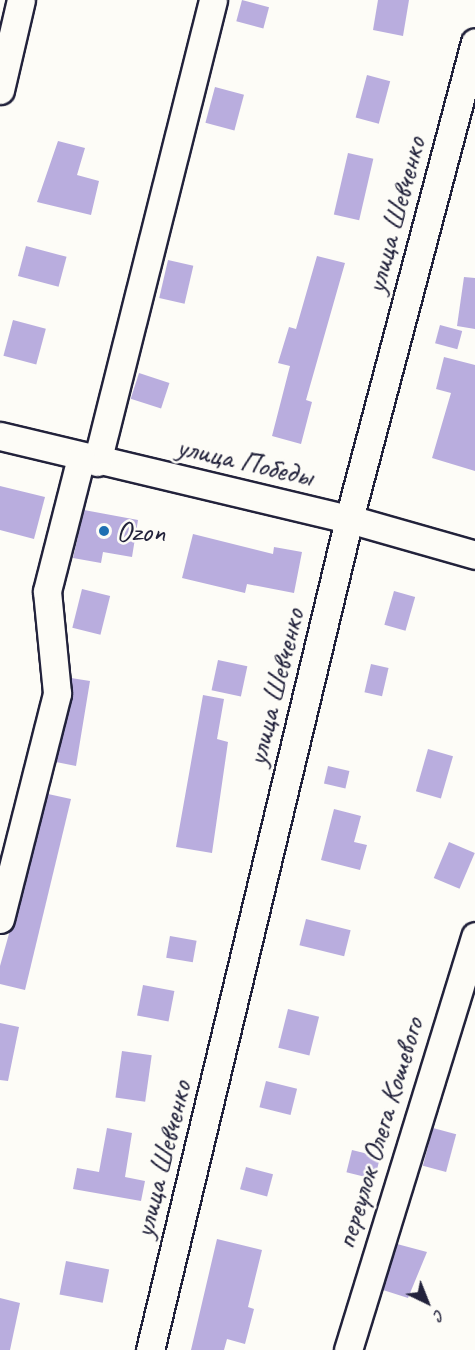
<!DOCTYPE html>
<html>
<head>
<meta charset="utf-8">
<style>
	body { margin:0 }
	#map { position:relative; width:475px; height:1350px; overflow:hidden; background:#fdfcf7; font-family:Caveat,sans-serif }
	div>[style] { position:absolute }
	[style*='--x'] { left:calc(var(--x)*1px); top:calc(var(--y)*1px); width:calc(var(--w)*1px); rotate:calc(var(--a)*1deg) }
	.building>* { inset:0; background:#b9adde; transform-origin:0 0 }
	.roads { filter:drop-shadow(2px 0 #22223b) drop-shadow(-2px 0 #22223b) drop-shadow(0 2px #22223b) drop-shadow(0 -2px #22223b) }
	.minor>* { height:27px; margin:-13.5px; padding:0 13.5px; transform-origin:13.5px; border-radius:13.5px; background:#fdfcf7 }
	.dots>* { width:16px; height:16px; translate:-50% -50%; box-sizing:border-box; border:3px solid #fdfcf7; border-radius:50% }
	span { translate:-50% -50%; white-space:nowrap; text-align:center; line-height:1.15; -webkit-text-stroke:5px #fdfcf7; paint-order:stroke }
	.street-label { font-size:30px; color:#22223b }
	.poi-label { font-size:30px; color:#22223b }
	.left { translate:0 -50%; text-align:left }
	.north { position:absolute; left:397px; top:1272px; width:60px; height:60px; -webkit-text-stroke:4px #fdfcf7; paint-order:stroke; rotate:137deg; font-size:16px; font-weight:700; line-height:24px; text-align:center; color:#22223b }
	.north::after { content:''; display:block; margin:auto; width:21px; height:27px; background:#22223b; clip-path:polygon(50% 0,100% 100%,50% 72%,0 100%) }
</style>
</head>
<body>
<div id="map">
	<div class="building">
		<i style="left:242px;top:0;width:28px;height:22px;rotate:15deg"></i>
		<i style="clip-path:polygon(378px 0,409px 0,403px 36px,373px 30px)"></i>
		<i style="left:367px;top:75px;width:24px;height:44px;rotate:15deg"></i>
		<i style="left:215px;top:87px;width:30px;height:37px;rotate:15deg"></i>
		<i style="clip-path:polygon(58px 141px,85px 148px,77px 175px,99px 181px,91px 215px,37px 202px)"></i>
		<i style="left:348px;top:153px;width:26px;height:63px;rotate:13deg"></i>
		<i style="left:26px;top:246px;width:42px;height:31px;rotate:15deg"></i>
		<i style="clip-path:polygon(317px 256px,345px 263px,306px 400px,312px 402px,301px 444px,272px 436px,290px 366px,278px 363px,289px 327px,296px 329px)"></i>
		<i style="left:168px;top:260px;width:26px;height:39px;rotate:13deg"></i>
		<i style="clip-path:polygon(464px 277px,475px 278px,475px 329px,457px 326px)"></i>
		<i style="left:13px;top:320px;width:34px;height:37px;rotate:15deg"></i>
		<i style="left:440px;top:325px;width:23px;height:19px;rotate:15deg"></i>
		<i style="clip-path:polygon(444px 357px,475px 365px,475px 471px,432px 458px,451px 393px,436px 389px)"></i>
		<i style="left:139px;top:373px;width:32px;height:27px;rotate:18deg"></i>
		<i style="clip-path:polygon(0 486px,45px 497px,34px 539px,0 530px)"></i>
		<i style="clip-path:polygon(84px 510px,138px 520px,132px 557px,103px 552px,101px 563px,73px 558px)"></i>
		<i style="clip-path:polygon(193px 534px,273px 554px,274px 547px,302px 552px,294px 593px,247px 584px,245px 593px,182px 578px)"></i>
		<i style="left:82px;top:589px;width:29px;height:40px;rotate:14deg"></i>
		<i style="left:394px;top:591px;width:22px;height:35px;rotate:16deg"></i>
		<i style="left:218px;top:660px;width:30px;height:31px;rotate:12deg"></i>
		<i style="left:371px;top:664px;width:18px;height:29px;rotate:13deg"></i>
		<i style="clip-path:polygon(71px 678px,90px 681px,76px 766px,56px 762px,72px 697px)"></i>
		<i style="clip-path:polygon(203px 695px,224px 699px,217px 739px,228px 742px,212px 853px,176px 847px)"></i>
		<i style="left:428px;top:749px;width:26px;height:44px;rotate:16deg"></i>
		<i style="left:328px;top:766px;width:22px;height:18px;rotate:13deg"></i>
		<i style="clip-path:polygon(48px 794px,71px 799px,25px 990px,0 984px,0 966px)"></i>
		<i style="clip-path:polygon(334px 809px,361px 816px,354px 842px,367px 845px,360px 870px,321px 860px)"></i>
		<i style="left:449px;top:842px;width:28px;height:39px;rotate:23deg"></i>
		<i style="left:306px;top:919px;width:46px;height:27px;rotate:14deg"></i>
		<i style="left:170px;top:936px;width:27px;height:22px;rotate:10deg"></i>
		<i style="left:143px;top:985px;width:32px;height:31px;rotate:11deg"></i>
		<i style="left:288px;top:1009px;width:32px;height:40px;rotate:14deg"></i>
		<i style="clip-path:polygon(0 1023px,19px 1027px,8px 1081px,0 1080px)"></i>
		<i style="left:122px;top:1051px;width:30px;height:47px;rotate:8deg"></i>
		<i style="left:266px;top:1081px;width:32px;height:27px;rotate:14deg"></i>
		<i style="clip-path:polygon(107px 1128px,132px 1133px,125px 1177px,145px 1181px,141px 1201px,73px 1189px,77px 1168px,99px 1172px)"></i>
		<i style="left:433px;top:1128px;width:24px;height:39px;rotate:15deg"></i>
		<i style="left:352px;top:1150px;width:29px;height:23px;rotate:14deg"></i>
		<i style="left:246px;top:1167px;width:28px;height:23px;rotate:15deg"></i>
		<i style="clip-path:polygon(217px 1239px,262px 1250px,248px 1307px,254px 1309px,245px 1344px,227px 1339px,224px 1350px,191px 1350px)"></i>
		<i style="clip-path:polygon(397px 1244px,427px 1252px,408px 1298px,383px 1290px)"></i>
		<i style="left:66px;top:1261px;width:44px;height:34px;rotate:11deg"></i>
		<i style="clip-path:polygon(0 1298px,20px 1303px,10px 1350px,0 1350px)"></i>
	</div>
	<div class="roads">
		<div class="minor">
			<i style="--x:0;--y:90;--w:92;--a:-76.9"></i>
			<i style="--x:0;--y:436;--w:359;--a:13.4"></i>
			<i style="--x:349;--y:519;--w:131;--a:15.9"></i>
			<i style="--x:97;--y:462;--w:476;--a:-75.9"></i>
			<i style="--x:0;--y:919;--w:233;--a:-75.8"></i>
			<i style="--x:57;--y:693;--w:102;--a:-95.6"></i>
			<i style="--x:47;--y:591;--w:137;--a:-75.7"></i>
			<i style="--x:150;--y:1350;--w:854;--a:-76.53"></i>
			<i style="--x:349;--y:519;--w:493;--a:-75.2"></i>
			<i style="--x:348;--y:1350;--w:433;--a:-72.9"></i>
		</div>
	</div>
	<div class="dots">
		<i style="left:104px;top:531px;background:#1f6fb2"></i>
	</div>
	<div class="street-label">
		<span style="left:395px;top:215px;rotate:-75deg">улица Шевченко</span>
		<span style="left:245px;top:461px;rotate:13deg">улица Победы</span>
		<span style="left:275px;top:687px;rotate:-76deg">улица Шевченко</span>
		<span style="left:379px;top:1133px;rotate:-73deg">переулок Олега Кошевого</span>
		<span style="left:162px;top:1159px;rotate:-76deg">улица Шевченко</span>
	</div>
	<div class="poi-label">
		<span class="left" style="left:116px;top:531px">Ozon</span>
	</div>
	<div class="north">С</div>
</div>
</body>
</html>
